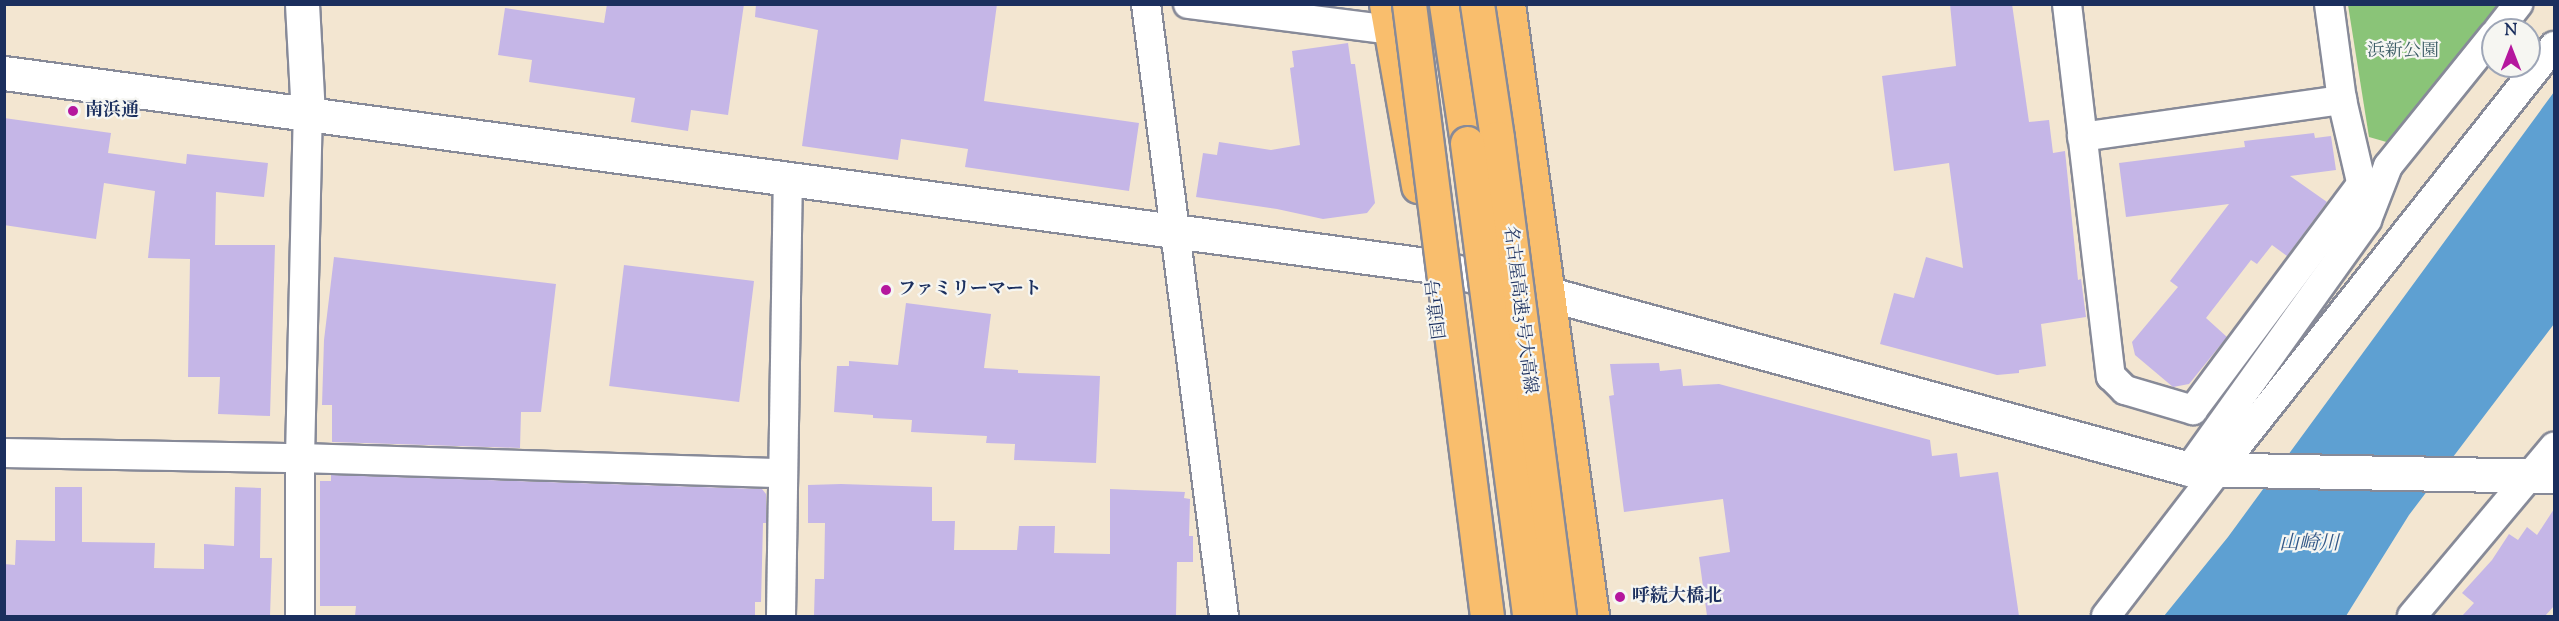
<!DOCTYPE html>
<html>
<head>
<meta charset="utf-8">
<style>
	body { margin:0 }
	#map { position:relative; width:2559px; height:621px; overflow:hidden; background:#f3e6d1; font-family:"Sorts Mill Goudy","Noto Serif JP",serif }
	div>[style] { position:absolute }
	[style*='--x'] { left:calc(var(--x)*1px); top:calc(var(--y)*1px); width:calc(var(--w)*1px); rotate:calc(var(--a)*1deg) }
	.green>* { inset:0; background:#8ac478 }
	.water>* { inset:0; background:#5ea0d2 }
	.building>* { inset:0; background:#c5b6e7; transform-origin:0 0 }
	.roads { filter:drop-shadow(2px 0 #878a98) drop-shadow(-2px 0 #878a98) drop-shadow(0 2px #878a98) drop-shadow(0 -2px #878a98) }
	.minor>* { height:28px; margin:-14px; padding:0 14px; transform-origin:14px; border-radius:14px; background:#fff }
	.tertiary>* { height:33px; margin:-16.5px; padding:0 16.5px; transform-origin:16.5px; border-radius:16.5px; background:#fff }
	.trunk>* { height:33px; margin:-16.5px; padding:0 16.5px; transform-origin:16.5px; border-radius:16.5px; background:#f9be6d }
	.motorway>* { height:33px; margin:-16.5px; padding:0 16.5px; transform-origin:16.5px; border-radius:16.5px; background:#f9be6d }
	.bridges { filter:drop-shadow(2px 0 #878a98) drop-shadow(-2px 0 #878a98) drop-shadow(0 2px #878a98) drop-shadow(0 -2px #878a98) }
	.motorway-bridge>* { height:33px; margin:-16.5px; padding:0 16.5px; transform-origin:16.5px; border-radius:16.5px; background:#f9be6d }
	.dots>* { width:16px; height:16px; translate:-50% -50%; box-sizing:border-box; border:3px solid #f6f6f2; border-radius:50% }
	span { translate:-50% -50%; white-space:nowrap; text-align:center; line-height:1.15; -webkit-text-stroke:4.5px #f6f6f2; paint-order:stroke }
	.park-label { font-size:18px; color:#3c5c66 }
	.poi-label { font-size:18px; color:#1b2f5e; font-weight:700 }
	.left { translate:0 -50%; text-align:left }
	.street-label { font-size:18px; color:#1b2f5e }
	.water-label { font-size:20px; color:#325787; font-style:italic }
	.frame { position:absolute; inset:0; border:6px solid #1b2f5e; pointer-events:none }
	.north { position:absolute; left:2481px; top:18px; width:60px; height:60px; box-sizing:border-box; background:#f6f6f2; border:2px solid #9ea6b7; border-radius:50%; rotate:0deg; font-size:16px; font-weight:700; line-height:24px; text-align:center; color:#1b2f5e }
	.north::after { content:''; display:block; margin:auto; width:21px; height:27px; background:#b5179e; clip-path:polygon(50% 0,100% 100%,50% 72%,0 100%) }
</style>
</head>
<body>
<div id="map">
	<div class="green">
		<i style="clip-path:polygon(2348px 5px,2499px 5px,2390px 143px,2369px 137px)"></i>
	</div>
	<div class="water">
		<i style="clip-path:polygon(2554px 92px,2554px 324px,2409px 515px,2346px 616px,2164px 616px,2228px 537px)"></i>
	</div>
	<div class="building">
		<i style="clip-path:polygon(607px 4px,744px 4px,728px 115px,691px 110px,688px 131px,631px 122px,635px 98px,529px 82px,532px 60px,498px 55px,505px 8px,604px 23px)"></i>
		<i style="clip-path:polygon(756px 4px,997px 4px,984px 101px,1139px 123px,1129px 191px,965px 167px,968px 149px,901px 139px,898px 160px,802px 146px,818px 30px,755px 17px)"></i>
		<i style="clip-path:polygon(1950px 4px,2012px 4px,2029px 122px,2049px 120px,2053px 153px,2065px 151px,2078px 280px,2081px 279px,2086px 317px,2041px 324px,2046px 366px,2019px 370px,2019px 373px,1997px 375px,1880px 344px,1894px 293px,1914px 298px,1926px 257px,1963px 268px,1949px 163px,1894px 171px,1882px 76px,1956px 66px)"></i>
		<i style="clip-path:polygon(1348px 43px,1351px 64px,1355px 64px,1375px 203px,1367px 213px,1323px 219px,1277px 209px,1196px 197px,1203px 153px,1217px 155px,1219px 142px,1271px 150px,1300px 145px,1290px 68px,1294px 67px,1292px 51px)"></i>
		<i style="clip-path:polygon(4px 118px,111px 133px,108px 153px,186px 164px,187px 154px,268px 163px,264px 197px,216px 192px,215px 245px,275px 245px,270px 416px,218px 414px,220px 377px,188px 377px,190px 259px,148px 258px,155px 191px,104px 183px,96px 239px,4px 225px)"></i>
		<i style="clip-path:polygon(2314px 133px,2315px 138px,2331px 136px,2336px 170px,2290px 176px,2327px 202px,2287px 256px,2272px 245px,2257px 264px,2251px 260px,2206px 318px,2227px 337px,2189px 384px,2173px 387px,2135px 355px,2132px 342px,2178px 287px,2170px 281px,2229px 204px,2126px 217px,2119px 163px,2245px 147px,2244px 141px)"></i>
		<i style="clip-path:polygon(334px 257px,556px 284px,541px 412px,521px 412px,520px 448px,332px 442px,332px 405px,322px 405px,324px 340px)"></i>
		<i style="left:624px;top:265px;width:131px;height:122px;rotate:7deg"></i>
		<i style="clip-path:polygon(906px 303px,991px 314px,984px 368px,1018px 370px,1018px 373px,1100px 376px,1096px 463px,1014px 460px,1015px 444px,986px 443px,987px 436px,911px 432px,912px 420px,873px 418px,873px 415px,834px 412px,837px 366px,849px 366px,849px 361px,898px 365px)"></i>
		<i style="clip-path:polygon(1659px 363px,1660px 371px,1681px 369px,1683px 386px,1719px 384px,1930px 440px,1932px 456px,1957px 453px,1960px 477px,1998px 472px,2019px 616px,1707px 616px,1699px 557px,1730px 552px,1723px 499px,1624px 512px,1609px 396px,1614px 395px,1610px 364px)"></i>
		<i style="clip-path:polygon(331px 475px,762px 489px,766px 494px,766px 523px,763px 523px,761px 602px,755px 602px,755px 616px,355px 616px,356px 606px,320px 606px,320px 481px,331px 481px)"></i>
		<i style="clip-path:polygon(841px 484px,932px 487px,932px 521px,955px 521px,954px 550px,1017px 550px,1019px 526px,1055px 526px,1054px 553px,1110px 554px,1110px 489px,1185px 492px,1184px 498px,1190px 499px,1189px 536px,1193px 536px,1193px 562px,1177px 562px,1176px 616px,814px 616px,815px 579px,824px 579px,825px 523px,808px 523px,808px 485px)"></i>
		<i style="clip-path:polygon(55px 487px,82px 487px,82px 542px,155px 543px,154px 568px,204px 569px,204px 544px,234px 546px,235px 487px,261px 488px,260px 558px,272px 558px,270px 616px,4px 616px,4px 564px,15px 565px,16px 540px,55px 541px)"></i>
		<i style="clip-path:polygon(2554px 509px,2554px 606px,2545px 616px,2462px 616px,2474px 603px,2462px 593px,2492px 560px,2509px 534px,2518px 540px,2527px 527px,2537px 535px)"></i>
	</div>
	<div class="roads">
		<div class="minor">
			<i style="--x:1146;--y:4;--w:617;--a:82.74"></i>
			<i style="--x:1188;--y:4;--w:204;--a:7.3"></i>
			<i style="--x:2067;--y:4;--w:375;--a:83.3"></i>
			<i style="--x:2111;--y:376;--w:20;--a:45"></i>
			<i style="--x:2125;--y:390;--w:71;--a:16.4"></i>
			<i style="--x:2193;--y:410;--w:281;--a:-53.3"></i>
			<i style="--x:2329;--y:4;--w:97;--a:82.3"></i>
			<i style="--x:2342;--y:100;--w:106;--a:76.9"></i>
			<i style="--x:2498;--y:30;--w:33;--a:-52"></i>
			<i style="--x:2082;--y:137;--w:263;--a:-8.1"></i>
			<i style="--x:4;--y:453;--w:296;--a:1"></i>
			<i style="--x:300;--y:458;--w:483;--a:1.8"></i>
			<i style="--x:2189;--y:469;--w:306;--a:-54.4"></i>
			<i style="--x:2367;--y:220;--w:58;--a:-68.7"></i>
			<i style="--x:2388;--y:166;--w:167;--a:-51.1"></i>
			<i style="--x:300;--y:616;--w:158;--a:-90"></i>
			<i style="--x:300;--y:458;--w:344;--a:-88.7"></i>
			<i style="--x:781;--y:616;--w:437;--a:-89.1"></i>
			<i style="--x:2106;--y:616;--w:184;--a:-52.5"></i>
			<i style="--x:2218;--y:470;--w:541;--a:-51.6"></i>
			<i style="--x:2412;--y:616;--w:221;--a:-50"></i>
		</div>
		<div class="tertiary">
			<i style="--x:302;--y:4;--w:110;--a:86.9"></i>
			<i style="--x:4;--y:73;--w:1442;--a:7.69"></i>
			<i style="--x:1433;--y:266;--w:119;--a:13.6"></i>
			<i style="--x:1549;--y:294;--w:663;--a:15.29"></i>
			<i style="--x:2189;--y:469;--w:365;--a:1.1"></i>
		</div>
		<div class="trunk">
			<i style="--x:1386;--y:4;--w:185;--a:80"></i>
			<i style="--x:1508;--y:4;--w:618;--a:82.18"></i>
		</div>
		<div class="motorway">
			<i style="--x:1446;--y:4;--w:141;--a:81.4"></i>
		</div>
	</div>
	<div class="bridges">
		<div class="motorway-bridge">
			<i style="--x:1409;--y:4;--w:617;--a:82.74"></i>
			<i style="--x:1477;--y:4;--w:135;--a:81.5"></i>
			<i style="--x:1497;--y:138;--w:482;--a:82.6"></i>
			<i style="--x:1467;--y:143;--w:477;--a:82.5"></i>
		</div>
	</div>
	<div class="dots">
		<i style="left:73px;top:111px;background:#b5179e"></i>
		<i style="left:886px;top:290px;background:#b5179e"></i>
		<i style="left:1620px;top:597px;background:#b5179e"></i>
	</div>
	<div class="park-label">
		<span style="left:2403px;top:52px">浜新公園</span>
	</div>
	<div class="poi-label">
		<span class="left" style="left:85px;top:111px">南浜通</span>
		<span class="left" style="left:898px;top:290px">ファミリーマート</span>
		<span class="left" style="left:1632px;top:597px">呼続大橋北</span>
	</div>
	<div class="street-label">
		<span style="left:1438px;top:309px;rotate:-97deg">国道1号</span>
		<span style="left:1519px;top:310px;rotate:83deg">名古屋高速3号大高線</span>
	</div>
	<div class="water-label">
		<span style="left:2309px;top:544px">山崎川</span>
	</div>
	<div class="frame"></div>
	<div class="north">N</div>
</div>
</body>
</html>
